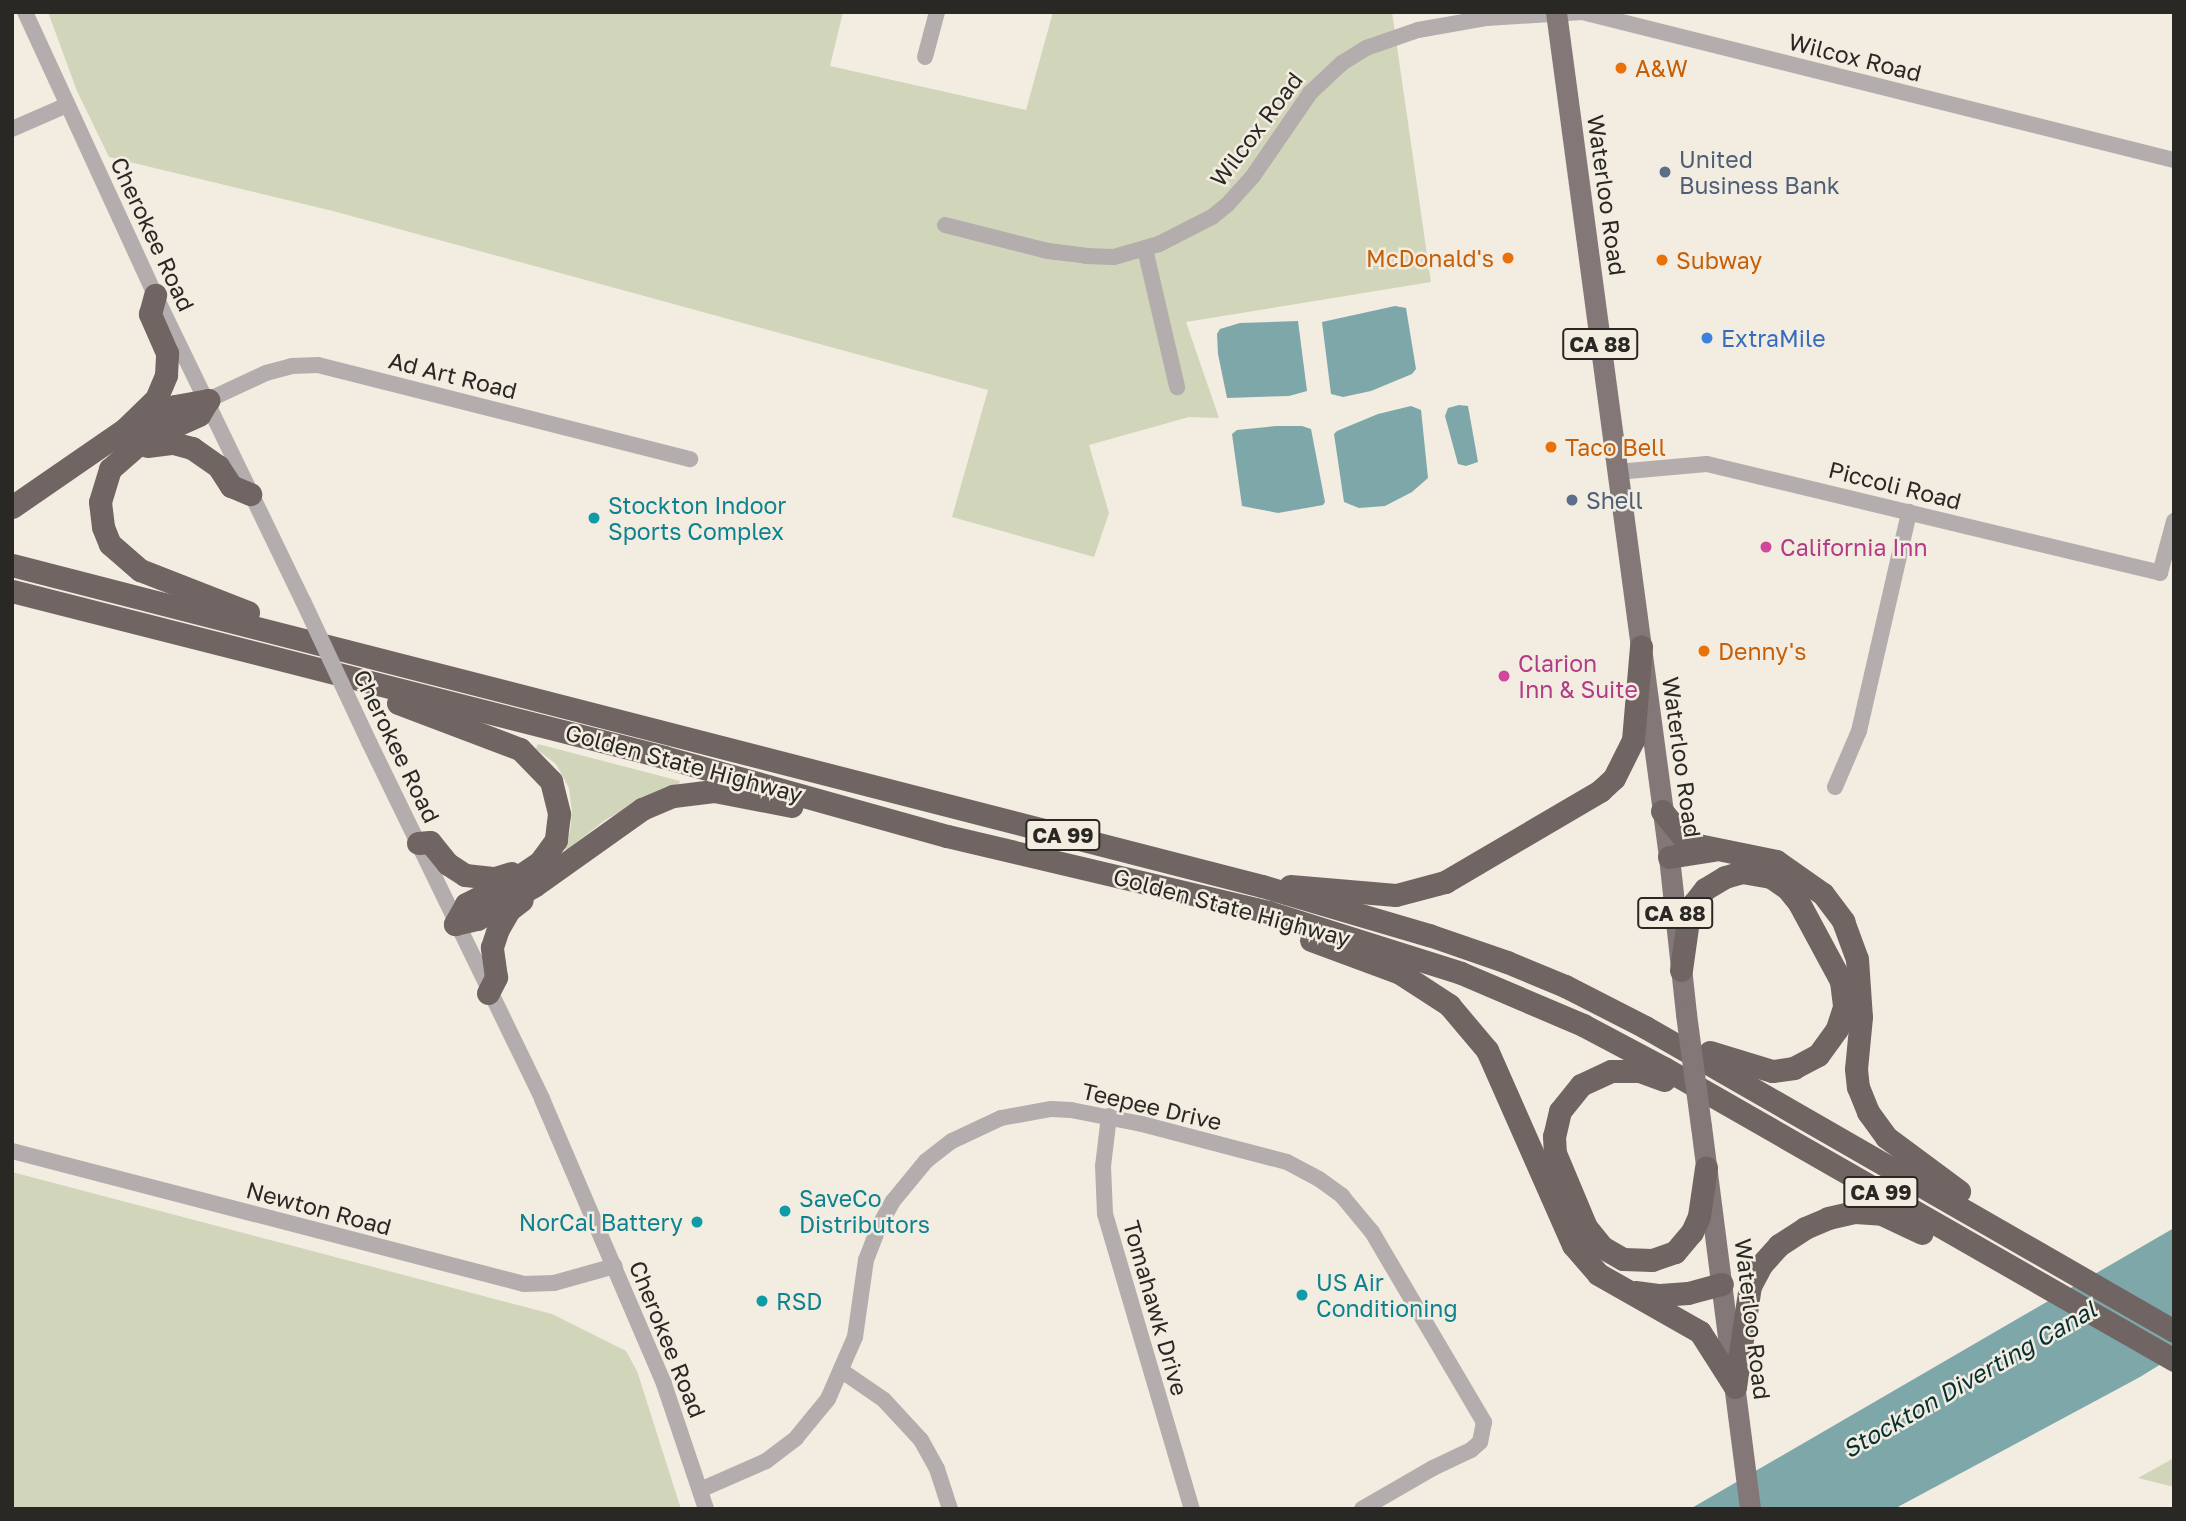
<!DOCTYPE html>
<html>
<head>
<meta charset="utf-8">
<style>
	body { margin:0 }
	#map { position:relative; width:2186px; height:1521px; overflow:hidden; background:#f3ece1; font-family:"Golos Text",sans-serif }
	div>[style] { position:absolute }
	[style*='--x'] { left:calc(var(--x)*1px); top:calc(var(--y)*1px); width:calc(var(--w)*1px); rotate:calc(var(--a)*1deg) }
	.green>* { inset:0; background:#d1d5b9 }
	.water>* { inset:0; background:#7ea7aa }
	.minor>* { height:16px; margin:-8px; padding:0 8px; transform-origin:8px; border-radius:8px; background:#b3adad }
	.major>* { height:21px; margin:-10.5px; padding:0 10.5px; transform-origin:10.5px; border-radius:10.5px; background:#837877 }
	.highway>* { height:23px; margin:-11.5px; padding:0 11.5px; transform-origin:11.5px; border-radius:11.5px; background:#716564 }
	.minor-bridge>* { height:16px; margin:-8px; padding:0 8px; transform-origin:8px; border-radius:8px; background:#b3adad }
	.major-bridge>* { height:21px; margin:-10.5px; padding:0 10.5px; transform-origin:10.5px; border-radius:10.5px; background:#837877 }
	.dots>* { width:19px; height:19px; translate:-50% -50%; box-sizing:border-box; border:4px solid #f3ece1; border-radius:50% }
	span { translate:-50% -50%; white-space:nowrap; text-align:center; line-height:1.15; -webkit-text-stroke:5px #f3ece1; paint-order:stroke }
	.shield-label span { padding:2px 5px; background:#f3ece1; border:2px solid; border-radius:5px; -webkit-text-stroke-width:0 }
	.shield-label { font-size:21px; color:#2a2824; font-weight:700 }
	.street-label { font-size:23px; color:#2a2824 }
	.food-label { font-size:23px; color:#c56008 }
	.left { translate:0 -50%; text-align:left }
	.right { translate:-100% -50%; text-align:right }
	.service-label { font-size:23px; color:#4e5e75 }
	.shop-label { font-size:23px; color:#366cbe }
	.culture-label { font-size:23px; color:#0d838f }
	.hotel-label { font-size:23px; color:#b23c85 }
	.water-label { font-size:24px; color:#053033; font-style:italic }
	.frame { position:absolute; inset:0; border:14px solid #2a2824; pointer-events:none }
</style>
</head>
<body>
<div id="map">
	<div class="green">
		<i style="clip-path:polygon(48px 12px,843px 12px,830px 66px,1026px 110px,1053px 12px,1392px 12px,1431px 282px,1186px 322px,1219px 418px,1189px 417px,1089px 445px,1109px 513px,1094px 557px,952px 517px,988px 390px,333px 211px,109px 157px,77px 91px)"></i>
		<i style="clip-path:polygon(538px 744px,680px 781px,678px 787px,637px 803px,605px 820px,567px 850px,563px 847px,570px 832px,572px 813px,569px 788px,556px 764px,536px 749px)"></i>
		<i style="clip-path:polygon(12px 1172px,552px 1314px,626px 1351px,637px 1371px,681px 1509px,12px 1509px)"></i>
		<i style="clip-path:polygon(2174px 1458px,2174px 1487px,2138px 1478px)"></i>
	</div>
	<div class="water">
		<i style="clip-path:polygon(1395px 306px,1406px 308px,1416px 369px,1412px 374px,1371px 391px,1343px 397px,1331px 394px,1322px 322px)"></i>
		<i style="clip-path:polygon(1298px 321px,1307px 391px,1289px 396px,1227px 398px,1218px 354px,1217px 334px,1220px 329px,1240px 323px)"></i>
		<i style="clip-path:polygon(1459px 405px,1468px 406px,1478px 462px,1466px 466px,1458px 464px,1445px 416px,1448px 408px)"></i>
		<i style="clip-path:polygon(1411px 406px,1421px 410px,1428px 478px,1412px 492px,1385px 506px,1359px 508px,1344px 502px,1334px 434px,1337px 431px,1378px 414px)"></i>
		<i style="clip-path:polygon(1276px 426px,1302px 426px,1311px 429px,1325px 502px,1323px 505px,1278px 513px,1242px 506px,1232px 434px,1237px 430px)"></i>
		<i style="clip-path:polygon(2174px 1228px,2174px 1356px,2140px 1377px,1894px 1509px,1690px 1509px)"></i>
	</div>
	<div class="minor">
		<i style="--x:25;--y:12;--w:311;--a:65.3"></i>
		<i style="--x:155;--y:295;--w:340;--a:64.2"></i>
		<i style="--x:925;--y:57;--w:47;--a:-75.1"></i>
		<i style="--x:12;--y:129;--w:60;--a:-23.6"></i>
		<i style="--x:945;--y:225;--w:106;--a:14.2"></i>
		<i style="--x:1048;--y:251;--w:38;--a:7"></i>
		<i style="--x:1086;--y:256;--w:28;--a:2"></i>
		<i style="--x:1114;--y:257;--w:47;--a:-16.1"></i>
		<i style="--x:1159;--y:244;--w:59;--a:-27"></i>
		<i style="--x:1212;--y:217;--w:19;--a:-39"></i>
		<i style="--x:1227;--y:205;--w:39;--a:-48"></i>
		<i style="--x:1253;--y:176;--w:101;--a:-55.5"></i>
		<i style="--x:1310;--y:93;--w:44;--a:-43.2"></i>
		<i style="--x:1342;--y:63;--w:28;--a:-32"></i>
		<i style="--x:1366;--y:48;--w:55;--a:-19.1"></i>
		<i style="--x:1418;--y:30;--w:70;--a:-9.9"></i>
		<i style="--x:1487;--y:18;--w:95;--a:-3.6"></i>
		<i style="--x:1582;--y:12;--w:610;--a:14.04"></i>
		<i style="--x:1145;--y:249;--w:142;--a:76.9"></i>
		<i style="--x:208;--y:400;--w:64;--a:-25"></i>
		<i style="--x:266;--y:373;--w:27;--a:-15"></i>
		<i style="--x:292;--y:366;--w:26;--a:-2"></i>
		<i style="--x:318;--y:365;--w:384;--a:14.2"></i>
		<i style="--x:1617;--y:472;--w:90;--a:-5.1"></i>
		<i style="--x:1707;--y:464;--w:466;--a:13.5"></i>
		<i style="--x:2160;--y:573;--w:54;--a:-74.9"></i>
		<i style="--x:369;--y:742;--w:397;--a:64.1"></i>
		<i style="--x:542;--y:1099;--w:310;--a:66.8"></i>
		<i style="--x:664;--y:1384;--w:132;--a:71.4"></i>
		<i style="--x:1835;--y:787;--w:61;--a:-66.8"></i>
		<i style="--x:1859;--y:731;--w:225;--a:-77.1"></i>
		<i style="--x:1109;--y:1116;--w:50;--a:96.8"></i>
		<i style="--x:1103;--y:1166;--w:48;--a:87.6"></i>
		<i style="--x:1105;--y:1214;--w:308;--a:73.6"></i>
		<i style="--x:12;--y:1151;--w:529;--a:14.56"></i>
		<i style="--x:524;--y:1284;--w:30;--a:-2"></i>
		<i style="--x:554;--y:1283;--w:63;--a:-15.6"></i>
		<i style="--x:842;--y:1371;--w:51;--a:34.6"></i>
		<i style="--x:884;--y:1400;--w:54;--a:47.2"></i>
		<i style="--x:921;--y:1440;--w:33;--a:61"></i>
		<i style="--x:937;--y:1469;--w:42;--a:72"></i>
		<i style="--x:700;--y:1490;--w:72;--a:-23.7"></i>
		<i style="--x:766;--y:1461;--w:38;--a:-37"></i>
		<i style="--x:796;--y:1438;--w:50;--a:-50.6"></i>
		<i style="--x:828;--y:1399;--w:68;--a:-66.5"></i>
		<i style="--x:855;--y:1337;--w:78;--a:-81.9"></i>
		<i style="--x:866;--y:1260;--w:34;--a:-69"></i>
		<i style="--x:878;--y:1228;--w:31;--a:-61"></i>
		<i style="--x:893;--y:1201;--w:52;--a:-50.5"></i>
		<i style="--x:926;--y:1161;--w:33;--a:-38"></i>
		<i style="--x:952;--y:1141;--w:54;--a:-25.1"></i>
		<i style="--x:1001;--y:1118;--w:51;--a:-10.2"></i>
		<i style="--x:1051;--y:1109;--w:20;--a:3"></i>
		<i style="--x:1071;--y:1110;--w:72;--a:11.2"></i>
		<i style="--x:1142;--y:1124;--w:150;--a:14.7"></i>
		<i style="--x:1287;--y:1162;--w:36;--a:28"></i>
		<i style="--x:1319;--y:1179;--w:29;--a:36"></i>
		<i style="--x:1342;--y:1196;--w:47;--a:50.2"></i>
		<i style="--x:1372;--y:1232;--w:221;--a:59.5"></i>
		<i style="--x:1484;--y:1422;--w:20;--a:101"></i>
		<i style="--x:1480;--y:1442;--w:12;--a:138"></i>
		<i style="--x:1471;--y:1450;--w:42;--a:154.7"></i>
		<i style="--x:1433;--y:1468;--w:82;--a:150"></i>
	</div>
	<div class="major">
		<i style="--x:1556;--y:12;--w:853;--a:82.38"></i>
		<i style="--x:1669;--y:857;--w:158;--a:83.8"></i>
		<i style="--x:1701;--y:1126;--w:386;--a:82.7"></i>
	</div>
	<div class="highway">
		<i style="--x:208;--y:400;--w:17;--a:121"></i>
		<i style="--x:199;--y:415;--w:61;--a:155.9"></i>
		<i style="--x:143;--y:440;--w:44;--a:138.7"></i>
		<i style="--x:110;--y:469;--w:34;--a:107"></i>
		<i style="--x:100;--y:502;--w:25;--a:83"></i>
		<i style="--x:103;--y:527;--w:18;--a:68"></i>
		<i style="--x:110;--y:544;--w:40;--a:41"></i>
		<i style="--x:140;--y:570;--w:116;--a:21.3"></i>
		<i style="--x:143;--y:424;--w:37;--a:-29"></i>
		<i style="--x:175;--y:406;--w:34;--a:-10"></i>
		<i style="--x:147;--y:446;--w:26;--a:-7"></i>
		<i style="--x:173;--y:443;--w:20;--a:15"></i>
		<i style="--x:192;--y:448;--w:32;--a:35"></i>
		<i style="--x:218;--y:466;--w:24;--a:57"></i>
		<i style="--x:231;--y:486;--w:21;--a:23"></i>
		<i style="--x:12;--y:507;--w:137;--a:-34.6"></i>
		<i style="--x:125;--y:429;--w:43;--a:-44.1"></i>
		<i style="--x:156;--y:399;--w:26;--a:-67"></i>
		<i style="--x:166;--y:375;--w:22;--a:-87"></i>
		<i style="--x:167;--y:353;--w:43;--a:-113.6"></i>
		<i style="--x:150;--y:314;--w:20;--a:-75"></i>
		<i style="--x:12;--y:565;--w:1291;--a:14.4"></i>
		<i style="--x:1262;--y:886;--w:174;--a:16.4"></i>
		<i style="--x:1429;--y:935;--w:83;--a:19.1"></i>
		<i style="--x:1507;--y:962;--w:63;--a:22.5"></i>
		<i style="--x:1565;--y:986;--w:90;--a:27.1"></i>
		<i style="--x:1645;--y:1027;--w:610;--a:29.88"></i>
		<i style="--x:12;--y:591;--w:673;--a:14.28"></i>
		<i style="--x:664;--y:757;--w:294;--a:15.6"></i>
		<i style="--x:947;--y:836;--w:330;--a:13.3"></i>
		<i style="--x:1268;--y:912;--w:202;--a:17.5"></i>
		<i style="--x:1461;--y:973;--w:133;--a:23.1"></i>
		<i style="--x:1583;--y:1025;--w:92;--a:28"></i>
		<i style="--x:1664;--y:1068;--w:588;--a:29.79"></i>
		<i style="--x:398;--y:703;--w:130;--a:20.7"></i>
		<i style="--x:520;--y:749;--w:45;--a:45.9"></i>
		<i style="--x:551;--y:781;--w:34;--a:76"></i>
		<i style="--x:559;--y:814;--w:26;--a:97"></i>
		<i style="--x:556;--y:840;--w:27;--a:126"></i>
		<i style="--x:540;--y:862;--w:30;--a:146"></i>
		<i style="--x:515;--y:879;--w:55;--a:153"></i>
		<i style="--x:466;--y:904;--w:23;--a:119"></i>
		<i style="--x:1662;--y:811;--w:36;--a:51"></i>
		<i style="--x:1685;--y:839;--w:14;--a:25"></i>
		<i style="--x:1698;--y:845;--w:80;--a:11.6"></i>
		<i style="--x:1776;--y:861;--w:57;--a:35.1"></i>
		<i style="--x:1823;--y:894;--w:34;--a:53"></i>
		<i style="--x:1843;--y:921;--w:40;--a:69.8"></i>
		<i style="--x:1857;--y:959;--w:58;--a:86.1"></i>
		<i style="--x:1861;--y:1017;--w:52;--a:95.5"></i>
		<i style="--x:1856;--y:1069;--w:18;--a:84"></i>
		<i style="--x:1858;--y:1087;--w:27;--a:68"></i>
		<i style="--x:1868;--y:1112;--w:31;--a:54"></i>
		<i style="--x:1886;--y:1137;--w:91;--a:36.5"></i>
		<i style="--x:418;--y:843;--w:12;--a:-5"></i>
		<i style="--x:430;--y:842;--w:28;--a:51"></i>
		<i style="--x:448;--y:864;--w:20;--a:33"></i>
		<i style="--x:465;--y:875;--w:30;--a:6"></i>
		<i style="--x:495;--y:878;--w:17;--a:-17"></i>
		<i style="--x:1669;--y:857;--w:45;--a:-9"></i>
		<i style="--x:1290;--y:886;--w:106;--a:4.9"></i>
		<i style="--x:1396;--y:895;--w:51;--a:-14.9"></i>
		<i style="--x:1445;--y:882;--w:180;--a:-30.4"></i>
		<i style="--x:1600;--y:791;--w:19;--a:-43"></i>
		<i style="--x:1614;--y:778;--w:42;--a:-63.4"></i>
		<i style="--x:1633;--y:740;--w:94;--a:-85.1"></i>
		<i style="--x:455;--y:924;--w:23;--a:-13"></i>
		<i style="--x:477;--y:919;--w:66;--a:-30.1"></i>
		<i style="--x:534;--y:886;--w:133;--a:-35.5"></i>
		<i style="--x:642;--y:809;--w:34;--a:-23"></i>
		<i style="--x:673;--y:796;--w:41;--a:-7"></i>
		<i style="--x:714;--y:791;--w:79;--a:10.9"></i>
		<i style="--x:1311;--y:940;--w:95;--a:20.3"></i>
		<i style="--x:1400;--y:973;--w:59;--a:33.1"></i>
		<i style="--x:1449;--y:1005;--w:59;--a:49.8"></i>
		<i style="--x:1487;--y:1050;--w:213;--a:66.2"></i>
		<i style="--x:1573;--y:1245;--w:38;--a:49"></i>
		<i style="--x:1598;--y:1274;--w:117;--a:29.6"></i>
		<i style="--x:1700;--y:1332;--w:65;--a:57.5"></i>
		<i style="--x:1681;--y:970;--w:50;--a:-82"></i>
		<i style="--x:1688;--y:920;--w:18;--a:-71"></i>
		<i style="--x:1694;--y:903;--w:18;--a:-52"></i>
		<i style="--x:1705;--y:889;--w:23;--a:-31"></i>
		<i style="--x:1725;--y:877;--w:18;--a:-16"></i>
		<i style="--x:1742;--y:872;--w:29;--a:10"></i>
		<i style="--x:1771;--y:877;--w:19;--a:35"></i>
		<i style="--x:1787;--y:888;--w:19;--a:51"></i>
		<i style="--x:1799;--y:903;--w:89;--a:61.7"></i>
		<i style="--x:1841;--y:981;--w:26;--a:83"></i>
		<i style="--x:1844;--y:1007;--w:23;--a:108"></i>
		<i style="--x:1837;--y:1029;--w:32;--a:126"></i>
		<i style="--x:1818;--y:1055;--w:27;--a:152"></i>
		<i style="--x:1794;--y:1068;--w:22;--a:172"></i>
		<i style="--x:1772;--y:1071;--w:65;--a:-163"></i>
		<i style="--x:488;--y:993;--w:18;--a:-63"></i>
		<i style="--x:496;--y:977;--w:30;--a:-98"></i>
		<i style="--x:492;--y:947;--w:19;--a:-72"></i>
		<i style="--x:498;--y:929;--w:22;--a:-60"></i>
		<i style="--x:509;--y:910;--w:16;--a:-38"></i>
		<i style="--x:1664;--y:1080;--w:27;--a:-160"></i>
		<i style="--x:1639;--y:1071;--w:28;--a:180"></i>
		<i style="--x:1611;--y:1071;--w:33;--a:155"></i>
		<i style="--x:1581;--y:1085;--w:33;--a:129"></i>
		<i style="--x:1560;--y:1111;--w:26;--a:103"></i>
		<i style="--x:1554;--y:1136;--w:17;--a:87"></i>
		<i style="--x:1555;--y:1153;--w:80;--a:67.3"></i>
		<i style="--x:1586;--y:1227;--w:26;--a:51"></i>
		<i style="--x:1602;--y:1247;--w:24;--a:30"></i>
		<i style="--x:1623;--y:1259;--w:29;--a:2"></i>
		<i style="--x:1652;--y:1260;--w:24;--a:-19"></i>
		<i style="--x:1675;--y:1252;--w:26;--a:-50"></i>
		<i style="--x:1692;--y:1232;--w:17;--a:-66"></i>
		<i style="--x:1699;--y:1216;--w:49;--a:-81.7"></i>
		<i style="--x:1635;--y:1292;--w:25;--a:7"></i>
		<i style="--x:1660;--y:1295;--w:28;--a:-4"></i>
		<i style="--x:1688;--y:1293;--w:35;--a:-15"></i>
		<i style="--x:1735;--y:1387;--w:102;--a:-81.6"></i>
		<i style="--x:1750;--y:1286;--w:24;--a:-62"></i>
		<i style="--x:1761;--y:1265;--w:27;--a:-48"></i>
		<i style="--x:1779;--y:1245;--w:31;--a:-33"></i>
		<i style="--x:1805;--y:1228;--w:25;--a:-23"></i>
		<i style="--x:1828;--y:1218;--w:28;--a:-13"></i>
		<i style="--x:1855;--y:1212;--w:27;--a:4"></i>
		<i style="--x:1882;--y:1214;--w:44;--a:25.4"></i>
	</div>
	<div class="minor-bridge">
		<i style="--x:303;--y:601;--w:156;--a:64.9"></i>
	</div>
	<div class="major-bridge">
		<i style="--x:1686;--y:1014;--w:113;--a:82.4"></i>
	</div>
	<div class="dots">
		<i style="left:1621px;top:68px;background:#e8710a"></i>
		<i style="left:1665px;top:172px;background:#5c6f8a"></i>
		<i style="left:1508px;top:258px;background:#e8710a"></i>
		<i style="left:1662px;top:260px;background:#e8710a"></i>
		<i style="left:1707px;top:338px;background:#3f7fe0"></i>
		<i style="left:1551px;top:447px;background:#e8710a"></i>
		<i style="left:1572px;top:500px;background:#5c6f8a"></i>
		<i style="left:594px;top:518px;background:#0f9aa8"></i>
		<i style="left:1766px;top:547px;background:#d1479c"></i>
		<i style="left:1704px;top:651px;background:#e8710a"></i>
		<i style="left:1504px;top:676px;background:#d1479c"></i>
		<i style="left:785px;top:1211px;background:#0f9aa8"></i>
		<i style="left:697px;top:1222px;background:#0f9aa8"></i>
		<i style="left:1302px;top:1295px;background:#0f9aa8"></i>
		<i style="left:762px;top:1301px;background:#0f9aa8"></i>
	</div>
	<div class="shield-label">
		<span style="left:1600px;top:344px">CA 88</span>
		<span style="left:1063px;top:835px">CA 99</span>
		<span style="left:1675px;top:913px">CA 88</span>
		<span style="left:1881px;top:1192px">CA 99</span>
	</div>
	<div class="street-label">
		<span style="left:1855px;top:57px;rotate:14deg">Wilcox Road</span>
		<span style="left:1256px;top:129px;rotate:-53deg">Wilcox Road</span>
		<span style="left:1607px;top:195px;rotate:82deg">Waterloo Road</span>
		<span style="left:153px;top:234px;rotate:65deg">Cherokee Road</span>
		<span style="left:453px;top:375px;rotate:14deg">Ad Art Road</span>
		<span style="left:1895px;top:485px;rotate:14deg">Piccoli Road</span>
		<span style="left:397px;top:746px;rotate:64deg">Cherokee Road</span>
		<span style="left:1682px;top:757px;rotate:82deg">Waterloo Road</span>
		<span style="left:684px;top:763px;rotate:15deg">Golden State Highway</span>
		<span style="left:1232px;top:907px;rotate:15deg">Golden State Highway</span>
		<span style="left:1152px;top:1106px;rotate:13deg">Teepee Drive</span>
		<span style="left:319px;top:1208px;rotate:15deg">Newton Road</span>
		<span style="left:1156px;top:1308px;rotate:74deg">Tomahawk Drive</span>
		<span style="left:1753px;top:1319px;rotate:83deg">Waterloo Road</span>
		<span style="left:668px;top:1339px;rotate:68deg">Cherokee Road</span>
	</div>
	<div class="food-label">
		<span class="left" style="left:1635px;top:68px">A&amp;W</span>
		<span class="right" style="left:1494px;top:258px">McDonald's</span>
		<span class="left" style="left:1676px;top:260px">Subway</span>
		<span class="left" style="left:1565px;top:447px">Taco Bell</span>
		<span class="left" style="left:1718px;top:651px">Denny's</span>
	</div>
	<div class="service-label">
		<span class="left" style="left:1679px;top:172px">United<br>Business Bank</span>
		<span class="left" style="left:1586px;top:500px">Shell</span>
	</div>
	<div class="shop-label">
		<span class="left" style="left:1721px;top:338px">ExtraMile</span>
	</div>
	<div class="culture-label">
		<span class="left" style="left:608px;top:518px">Stockton Indoor<br>Sports Complex</span>
		<span class="left" style="left:799px;top:1211px">SaveCo<br>Distributors</span>
		<span class="right" style="left:683px;top:1222px">NorCal Battery</span>
		<span class="left" style="left:1316px;top:1295px">US Air<br>Conditioning</span>
		<span class="left" style="left:776px;top:1301px">RSD</span>
	</div>
	<div class="hotel-label">
		<span class="left" style="left:1780px;top:547px">California Inn</span>
		<span class="left" style="left:1518px;top:676px">Clarion<br>Inn &amp; Suite</span>
	</div>
	<div class="water-label">
		<span style="left:1969px;top:1379px;rotate:-30deg">Stockton Diverting Canal</span>
	</div>
	<div class="frame"></div>
</div>
</body>
</html>
